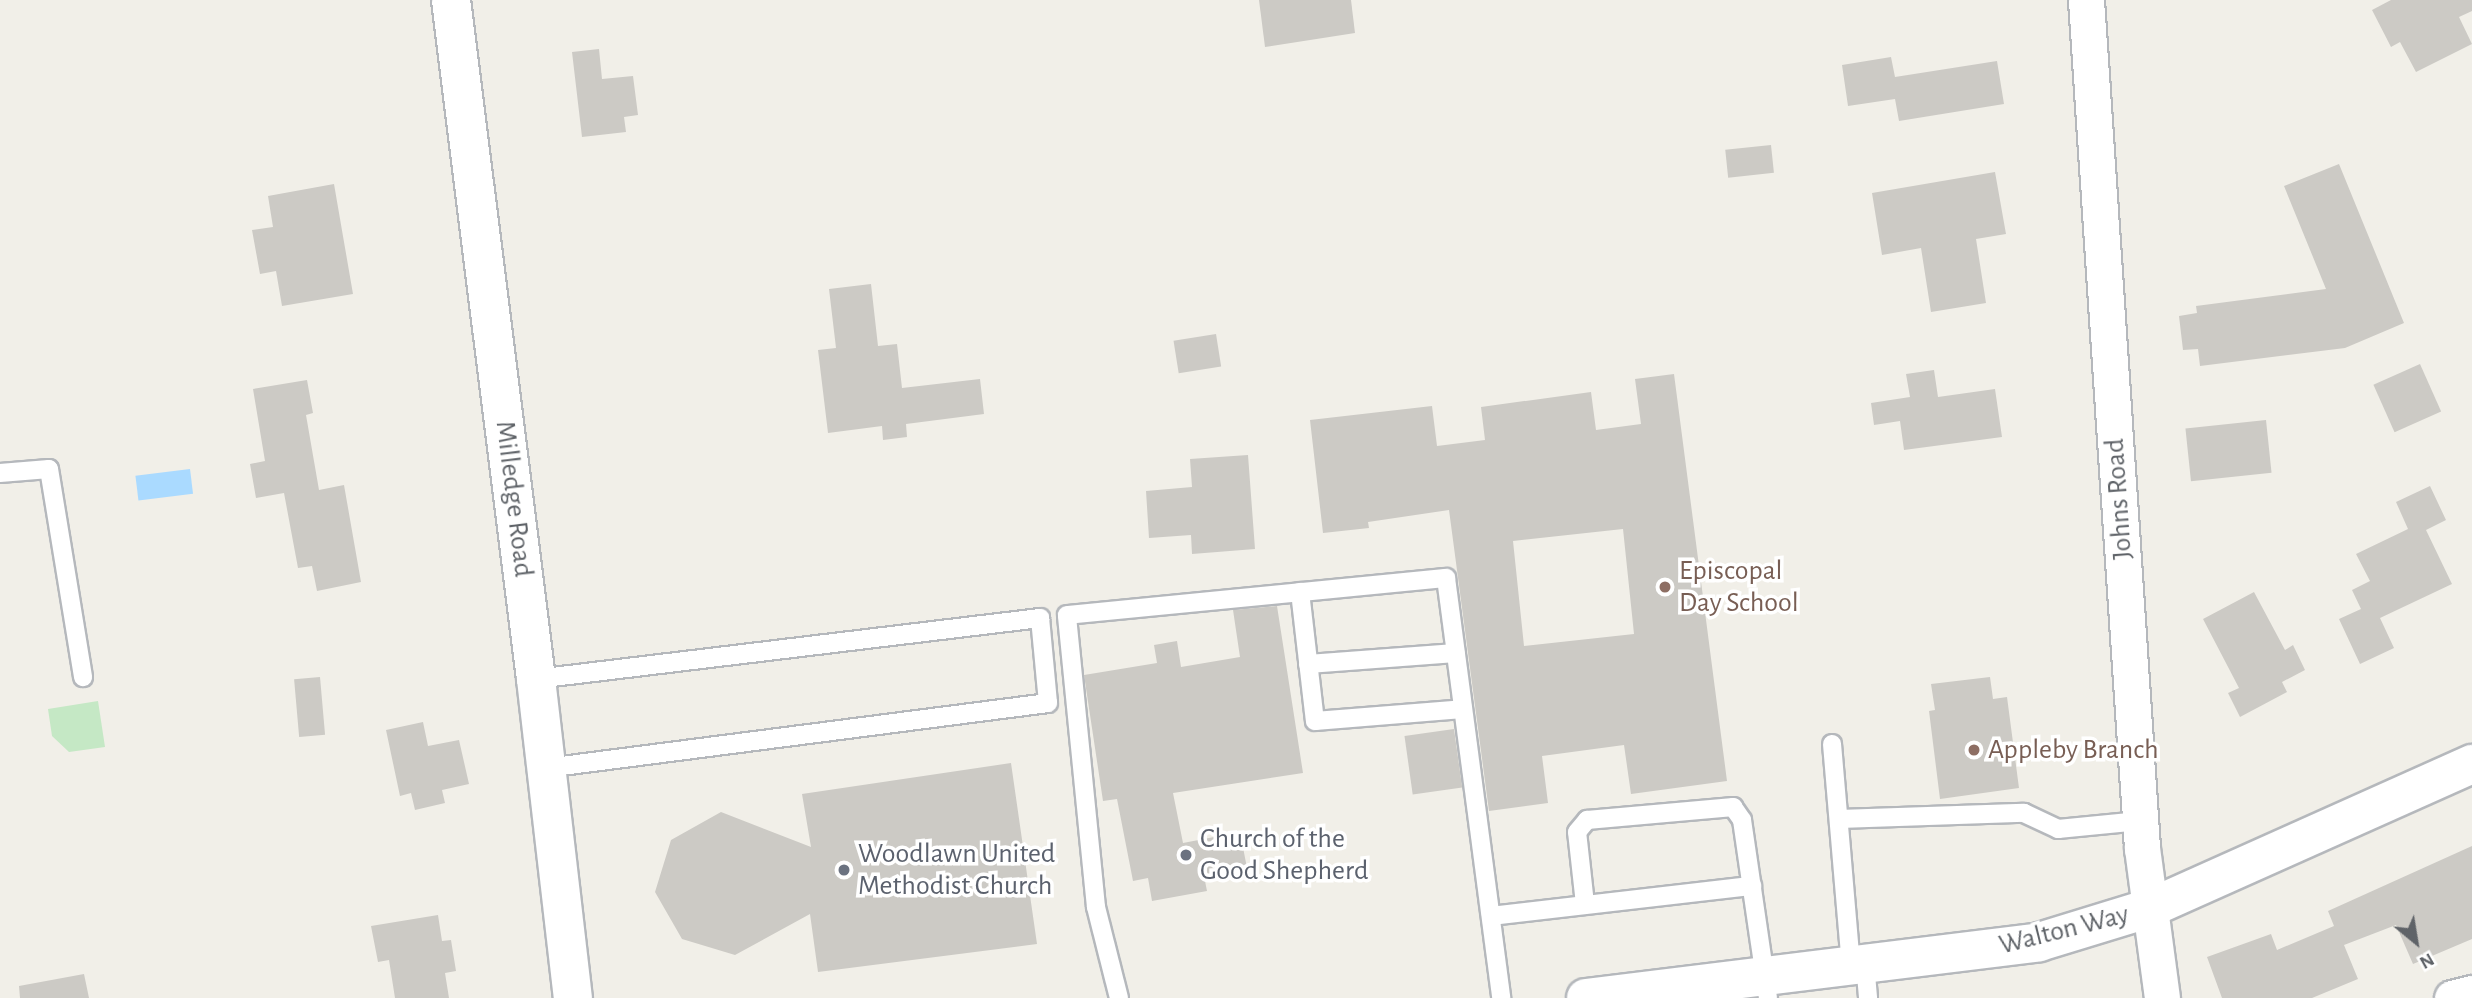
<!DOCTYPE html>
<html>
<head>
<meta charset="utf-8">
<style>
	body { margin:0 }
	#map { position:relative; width:2472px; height:998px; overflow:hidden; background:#f1efe8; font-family:"Alegreya Sans",sans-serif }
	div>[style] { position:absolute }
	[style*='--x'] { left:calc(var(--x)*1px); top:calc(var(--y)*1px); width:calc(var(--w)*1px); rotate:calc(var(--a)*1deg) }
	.green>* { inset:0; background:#c5e8c5 }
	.water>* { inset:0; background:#aadaff; transform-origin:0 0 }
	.building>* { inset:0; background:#cccac5; transform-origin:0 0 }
	.roads { filter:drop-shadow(2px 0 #b5b8bc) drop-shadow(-2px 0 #b5b8bc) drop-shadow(0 2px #b5b8bc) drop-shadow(0 -2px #b5b8bc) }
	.service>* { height:18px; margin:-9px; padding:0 9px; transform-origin:9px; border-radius:9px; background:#fff }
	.minor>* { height:35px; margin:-17.5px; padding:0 17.5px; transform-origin:17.5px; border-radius:17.5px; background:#fff }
	.tertiary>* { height:38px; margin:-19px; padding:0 19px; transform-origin:19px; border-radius:19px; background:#fff }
	.secondary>* { height:38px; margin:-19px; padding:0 19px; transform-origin:19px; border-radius:19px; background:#fff }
	.dots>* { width:19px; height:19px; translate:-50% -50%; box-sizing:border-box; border:4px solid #fff; border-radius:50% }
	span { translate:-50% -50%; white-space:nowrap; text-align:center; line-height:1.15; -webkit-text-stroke:7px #fff; paint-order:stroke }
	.street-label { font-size:28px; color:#5f6368 }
	.education-label { font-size:28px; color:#785e54 }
	.left { translate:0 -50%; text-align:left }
	.worship-label { font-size:28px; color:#5b616d }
	.north { position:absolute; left:2381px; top:907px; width:70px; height:70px; -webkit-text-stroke:5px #fff; paint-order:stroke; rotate:150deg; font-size:19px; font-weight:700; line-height:28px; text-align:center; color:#5f6368 }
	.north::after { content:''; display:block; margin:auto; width:24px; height:32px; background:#5f6368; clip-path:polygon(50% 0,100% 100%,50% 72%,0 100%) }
</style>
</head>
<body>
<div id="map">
	<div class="green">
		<i style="clip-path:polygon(98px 701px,105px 747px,69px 752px,52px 736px,48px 709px)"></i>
	</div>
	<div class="water">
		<i style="left:190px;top:469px;width:25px;height:55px;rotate:83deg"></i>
	</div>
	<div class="building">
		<i style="clip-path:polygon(1259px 0,1351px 0,1355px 33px,1265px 47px)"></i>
		<i style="clip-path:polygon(2391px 0,2472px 0,2472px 11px,2459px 17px,2472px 44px,2416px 72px,2400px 42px,2391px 47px,2372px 10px)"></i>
		<i style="clip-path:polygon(599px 49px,602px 79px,633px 76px,638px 115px,624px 117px,626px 132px,582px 137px,572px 52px)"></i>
		<i style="clip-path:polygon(1891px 57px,1895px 77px,1997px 61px,2004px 104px,1899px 121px,1895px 99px,1848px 106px,1842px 65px)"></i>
		<i style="left:1771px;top:145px;width:28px;height:46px;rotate:84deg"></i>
		<i style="clip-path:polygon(2339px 164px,2404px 323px,2345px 348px,2200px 366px,2198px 349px,2183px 350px,2179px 316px,2197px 313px,2196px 306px,2326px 289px,2284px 186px)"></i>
		<i style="clip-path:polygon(1995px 172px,2006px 234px,1976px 239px,1986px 303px,1931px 312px,1921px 248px,1882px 255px,1872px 193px)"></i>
		<i style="clip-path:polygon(334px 184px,353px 294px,282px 306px,276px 271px,260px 274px,252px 230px,273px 227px,268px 196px)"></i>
		<i style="clip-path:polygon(871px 284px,878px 346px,897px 344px,902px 388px,980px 379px,984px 414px,906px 424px,907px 437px,883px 440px,882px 426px,828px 433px,818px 350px,836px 348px,829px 289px)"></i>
		<i style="left:1216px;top:334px;width:33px;height:43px;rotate:81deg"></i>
		<i style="left:2420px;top:364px;width:52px;height:51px;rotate:66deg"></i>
		<i style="clip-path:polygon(1934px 370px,1938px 397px,1995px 389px,2002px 437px,1904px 450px,1900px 421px,1874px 425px,1871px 403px,1910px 397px,1906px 374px)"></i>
		<i style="clip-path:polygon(evenodd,1674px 374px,1727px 781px,1631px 794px,1624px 745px,1542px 756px,1548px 803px,1489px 811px,1449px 510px,1368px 522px,1369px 528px,1323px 533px,1310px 420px,1432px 406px,1437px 446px,1485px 440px,1481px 407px,1591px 392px,1596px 430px,1641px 424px,1635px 379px,1674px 374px,1623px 529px,1634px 634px,1524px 646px,1513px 541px,1623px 529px)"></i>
		<i style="clip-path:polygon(307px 380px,313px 413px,306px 415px,319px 490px,344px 485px,361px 582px,317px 591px,312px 566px,298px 568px,284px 493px,256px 498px,250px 464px,265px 461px,253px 389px)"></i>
		<i style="left:2266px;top:420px;width:53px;height:81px;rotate:84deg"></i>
		<i style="clip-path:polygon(1248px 455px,1255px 549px,1192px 554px,1191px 535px,1149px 538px,1146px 491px,1192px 487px,1190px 459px)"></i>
		<i style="clip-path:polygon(2430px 486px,2446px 520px,2426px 530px,2452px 584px,2380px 618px,2394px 648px,2360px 664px,2339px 619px,2361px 609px,2352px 590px,2370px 581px,2356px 554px,2408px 529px,2396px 502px)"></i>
		<i style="clip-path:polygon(2254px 592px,2285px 650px,2293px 645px,2305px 670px,2282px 682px,2287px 692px,2240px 717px,2228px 693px,2239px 688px,2203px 619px)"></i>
		<i style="clip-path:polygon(1277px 606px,1303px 773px,1173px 793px,1183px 843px,1240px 832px,1247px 868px,1204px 876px,1207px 891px,1152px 901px,1148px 878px,1133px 881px,1117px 799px,1103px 801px,1084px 675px,1157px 663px,1154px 645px,1177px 641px,1181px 667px,1240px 657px,1233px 610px)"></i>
		<i style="left:320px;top:677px;width:58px;height:26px;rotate:85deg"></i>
		<i style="clip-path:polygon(1990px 677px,1993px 699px,2007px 697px,2019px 788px,1940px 799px,1929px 711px,1935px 710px,1931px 684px)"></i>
		<i style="clip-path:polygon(423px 722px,428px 746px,459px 740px,469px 784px,442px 790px,445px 803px,415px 810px,411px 793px,400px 796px,386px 730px)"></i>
		<i style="left:1454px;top:729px;width:59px;height:50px;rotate:82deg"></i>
		<i style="clip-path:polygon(1011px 763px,1037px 944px,818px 972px,810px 914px,735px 955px,682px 939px,655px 892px,671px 840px,721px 812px,811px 847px,802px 794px)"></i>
		<i style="clip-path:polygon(2472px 846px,2472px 939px,2413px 964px,2396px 925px,2344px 945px,2358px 979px,2312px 998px,2222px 998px,2207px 957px,2271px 934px,2277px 950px,2334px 926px,2328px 911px)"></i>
		<i style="clip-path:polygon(438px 915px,442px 941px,451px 940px,456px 971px,445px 973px,449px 998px,395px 998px,389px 960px,378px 962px,371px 926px)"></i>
		<i style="clip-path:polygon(84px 974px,89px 998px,20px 998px,19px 986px)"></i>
	</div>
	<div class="roads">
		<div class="service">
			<i style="--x:0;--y:473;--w:49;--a:-4.7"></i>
			<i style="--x:49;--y:469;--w:211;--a:80.7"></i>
			<i style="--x:1300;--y:592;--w:130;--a:83.4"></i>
			<i style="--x:1315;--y:721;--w:148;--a:-4.6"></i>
			<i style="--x:1308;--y:664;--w:148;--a:-4.3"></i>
			<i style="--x:536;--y:679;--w:508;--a:-6.9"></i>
			<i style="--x:1040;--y:618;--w:85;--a:84.6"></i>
			<i style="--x:1048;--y:703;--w:506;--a:172.62"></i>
			<i style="--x:1832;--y:744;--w:222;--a:85.1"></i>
			<i style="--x:1839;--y:819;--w:185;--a:-1.9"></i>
			<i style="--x:2024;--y:813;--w:38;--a:25"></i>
			<i style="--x:2058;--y:829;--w:82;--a:-5.6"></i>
			<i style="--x:1585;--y:904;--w:72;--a:-96.3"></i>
			<i style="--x:1577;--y:832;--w:16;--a:-50"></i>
			<i style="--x:1587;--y:820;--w:147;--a:-5.1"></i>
			<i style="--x:1733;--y:807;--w:16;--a:55"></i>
			<i style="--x:1742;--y:820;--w:180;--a:81.7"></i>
			<i style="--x:1491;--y:916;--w:263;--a:-6.6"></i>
			<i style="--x:1865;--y:963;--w:35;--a:85"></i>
			<i style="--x:1119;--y:998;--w:94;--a:-104.2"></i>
			<i style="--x:1096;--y:907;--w:293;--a:-95.7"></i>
			<i style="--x:1067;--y:615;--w:381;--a:-5.6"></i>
			<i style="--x:1446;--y:578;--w:424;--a:82.5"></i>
		</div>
		<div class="minor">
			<i style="--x:2086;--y:0;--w:850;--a:86.22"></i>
			<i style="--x:2142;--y:848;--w:151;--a:82.4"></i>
			<i style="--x:2452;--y:998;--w:21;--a:-14"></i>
		</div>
		<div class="tertiary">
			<i style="--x:451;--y:0;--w:684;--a:82.86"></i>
			<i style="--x:536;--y:679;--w:321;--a:83.4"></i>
		</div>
		<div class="secondary">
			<i style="--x:1586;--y:998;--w:456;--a:-7"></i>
			<i style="--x:2039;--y:942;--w:116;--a:-17"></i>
			<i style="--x:2150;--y:908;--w:353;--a:-24.1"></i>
		</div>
	</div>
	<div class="dots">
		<i style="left:1665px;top:587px;background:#8d6e63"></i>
		<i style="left:1974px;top:750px;background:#8d6e63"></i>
		<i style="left:1186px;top:855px;background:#6b7280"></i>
		<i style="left:844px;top:870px;background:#6b7280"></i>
	</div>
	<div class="street-label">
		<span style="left:514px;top:499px;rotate:83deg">Milledge Road</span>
		<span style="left:2119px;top:499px;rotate:-94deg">Johns Road</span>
		<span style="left:2064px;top:930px;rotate:-14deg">Walton Way</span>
	</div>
	<div class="education-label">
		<span class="left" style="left:1679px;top:587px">Episcopal<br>Day School</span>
		<span class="left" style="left:1988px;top:750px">Appleby Branch</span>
	</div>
	<div class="worship-label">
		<span class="left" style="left:1200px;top:855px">Church of the<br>Good Shepherd</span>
		<span class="left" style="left:858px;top:870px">Woodlawn United<br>Methodist Church</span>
	</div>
	<div class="north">N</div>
</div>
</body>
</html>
